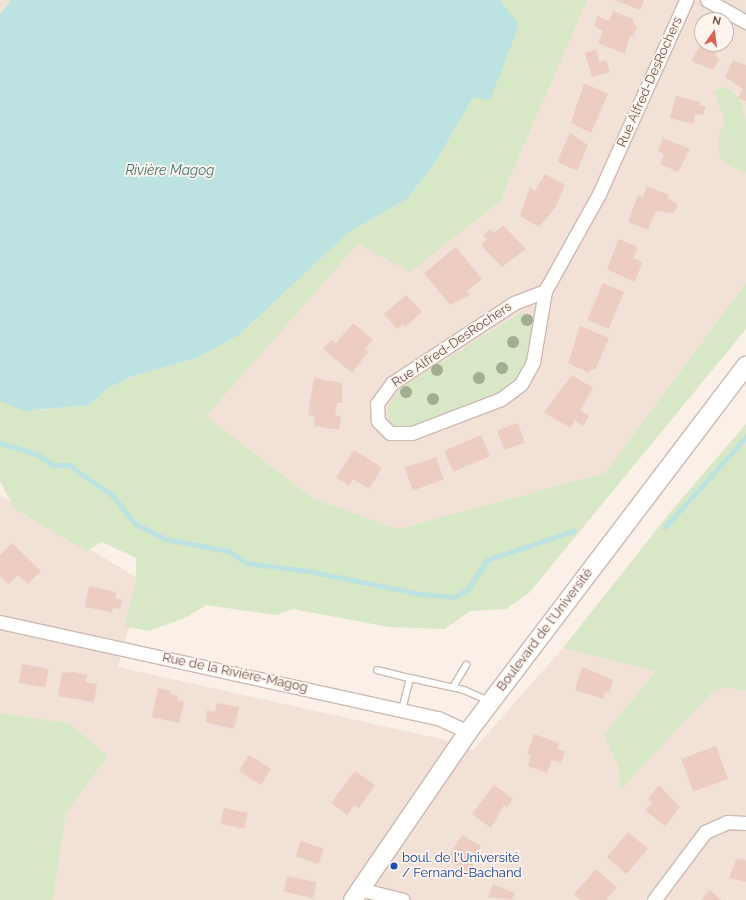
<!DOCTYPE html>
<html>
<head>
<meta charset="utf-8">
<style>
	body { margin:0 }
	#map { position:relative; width:746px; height:900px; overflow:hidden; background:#faf0e7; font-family:Raleway,sans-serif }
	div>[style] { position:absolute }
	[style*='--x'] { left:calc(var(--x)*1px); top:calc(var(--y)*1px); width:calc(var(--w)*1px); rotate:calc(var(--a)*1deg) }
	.residential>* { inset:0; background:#f1e1d6 }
	.green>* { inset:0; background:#d8e7c6 }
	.water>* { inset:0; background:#bde2e2 }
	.stream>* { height:5px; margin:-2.5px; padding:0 2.5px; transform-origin:2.5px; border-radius:2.5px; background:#bde2e2 }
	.building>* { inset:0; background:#edccc1; transform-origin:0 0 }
	.roads { filter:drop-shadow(1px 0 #cdb9b1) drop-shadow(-1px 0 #cdb9b1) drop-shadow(0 1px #cdb9b1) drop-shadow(0 -1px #cdb9b1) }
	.lane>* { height:6px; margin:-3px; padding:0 3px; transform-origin:3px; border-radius:3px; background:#fff }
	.street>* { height:13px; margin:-6.5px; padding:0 6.5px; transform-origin:6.5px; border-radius:6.5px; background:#fff }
	.secondary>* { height:18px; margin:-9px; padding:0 9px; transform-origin:9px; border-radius:9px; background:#fff }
	.trees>* { width:12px; height:12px; margin:-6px; border-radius:50%; background:#a3ad8f }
	.dots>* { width:11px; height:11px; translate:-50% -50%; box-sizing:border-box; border:2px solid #fdf5ed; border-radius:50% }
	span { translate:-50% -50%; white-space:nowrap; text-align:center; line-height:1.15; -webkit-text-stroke:3.5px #fdf5ed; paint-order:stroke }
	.street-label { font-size:13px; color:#72554e }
	.transit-label { font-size:13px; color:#164399 }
	.left { translate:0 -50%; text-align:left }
	.water-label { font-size:14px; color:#427476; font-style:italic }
	.north { position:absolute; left:694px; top:12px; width:40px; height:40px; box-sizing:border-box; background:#fdf5ed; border:1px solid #c5b5ad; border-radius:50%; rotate:14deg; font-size:11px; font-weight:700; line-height:16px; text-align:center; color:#72554e }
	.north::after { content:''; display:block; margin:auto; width:14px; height:18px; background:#d96257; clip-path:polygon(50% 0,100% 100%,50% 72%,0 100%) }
</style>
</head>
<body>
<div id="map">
	<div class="residential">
		<i style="clip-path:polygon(0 0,11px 0,0 14px)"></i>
		<i style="clip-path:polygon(evenodd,587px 0,746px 0,746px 283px,605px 473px,398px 529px,312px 498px,205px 416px,358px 244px,410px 271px,500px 201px,587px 0,702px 20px,726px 20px,726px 44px,702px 44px,702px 20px)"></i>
		<i style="clip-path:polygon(0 495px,142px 581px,118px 667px,441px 739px,473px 750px,563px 648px,746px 691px,746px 900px,53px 900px,66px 813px,108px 756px,69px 723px,0 713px)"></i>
	</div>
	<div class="green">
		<i style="clip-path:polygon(500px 0,587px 0,500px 201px,410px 272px,358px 244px,206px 416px,312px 498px,398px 529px,605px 473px,746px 283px,746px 329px,529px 593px,506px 609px,470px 611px,445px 629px,389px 627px,293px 609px,276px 615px,206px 605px,187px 617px,149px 631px,124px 626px,136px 585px,136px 558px,102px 542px,86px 551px,14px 508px,0 481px,0 401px,39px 410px,90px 405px,107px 389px,130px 377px,197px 358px,239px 335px,349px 232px,407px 199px,433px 166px,473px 98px)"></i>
		<i style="clip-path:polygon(725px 87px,739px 97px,746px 121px,746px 173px,724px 163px,719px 155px,719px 136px,725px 121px,714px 91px)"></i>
		<i style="clip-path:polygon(522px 312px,537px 320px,529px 353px,518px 379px,503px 390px,411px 427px,396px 426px,389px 421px,388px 407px,400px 389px)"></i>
		<i style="clip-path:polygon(746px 424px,746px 691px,726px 687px,711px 693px,620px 790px,619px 768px,604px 735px,656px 671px,563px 648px,672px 510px)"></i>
		<i style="clip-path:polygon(0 713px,69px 723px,108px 756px,66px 813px,53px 900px,0 900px)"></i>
	</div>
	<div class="water">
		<i style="clip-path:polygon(11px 0,500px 0,519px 25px,490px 100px,473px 98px,433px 166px,407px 199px,349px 232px,239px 335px,197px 358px,130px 377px,107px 389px,90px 405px,24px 411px,0 401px,0 14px)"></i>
	</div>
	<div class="stream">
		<i style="--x:0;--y:443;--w:39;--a:17"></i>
		<i style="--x:37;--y:454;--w:19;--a:35"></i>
		<i style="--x:53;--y:465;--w:16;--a:0"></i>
		<i style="--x:69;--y:465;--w:54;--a:35.2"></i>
		<i style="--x:113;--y:496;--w:34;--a:52"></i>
		<i style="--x:134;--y:523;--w:35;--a:27"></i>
		<i style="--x:165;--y:539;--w:64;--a:10.8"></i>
		<i style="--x:228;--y:551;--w:22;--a:34"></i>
		<i style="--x:246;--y:563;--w:63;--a:7.4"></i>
		<i style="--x:308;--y:571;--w:115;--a:11.5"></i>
		<i style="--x:421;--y:594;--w:33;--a:5"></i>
		<i style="--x:454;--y:597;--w:16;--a:-30"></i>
		<i style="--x:468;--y:589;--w:35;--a:-57"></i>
		<i style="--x:487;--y:560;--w:91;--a:-18.6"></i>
		<i style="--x:665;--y:527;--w:121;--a:-48"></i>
	</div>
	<div class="building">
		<i style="clip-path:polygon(614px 0,644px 0,640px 10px)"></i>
		<i style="clip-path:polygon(613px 11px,634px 20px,633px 24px,637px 26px,633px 37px,630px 35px,625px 54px,598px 43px,603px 31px,594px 26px,598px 16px,609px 21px)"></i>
		<i style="clip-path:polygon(701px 44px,717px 52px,715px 56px,719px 59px,713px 70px,691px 61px)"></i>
		<i style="clip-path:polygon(596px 50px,599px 62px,606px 60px,610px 72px,592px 77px,585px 53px)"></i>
		<i style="clip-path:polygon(733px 60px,746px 65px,746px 101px,738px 98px,743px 89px,725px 77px)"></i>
		<i style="clip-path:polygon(584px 83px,608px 94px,591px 133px,571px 123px)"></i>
		<i style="clip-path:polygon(676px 96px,700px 102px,699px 105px,706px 107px,703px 115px,695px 114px,693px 124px,670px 118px)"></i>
		<i style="clip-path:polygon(570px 133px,588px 145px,577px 171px,557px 162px)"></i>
		<i style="clip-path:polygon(663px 138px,690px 149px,678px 172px,660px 164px,664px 154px,658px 151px)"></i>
		<i style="clip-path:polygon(545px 174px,565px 185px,555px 208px,539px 227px,520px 216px,530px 187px,535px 191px)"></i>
		<i style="clip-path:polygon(647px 186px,669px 195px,667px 198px,678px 204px,674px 213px,656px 211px,648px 230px,628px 222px,638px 195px,643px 197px)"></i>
		<i style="clip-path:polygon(503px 225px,526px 249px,502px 267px,481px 245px,487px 239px,483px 235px,490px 229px,494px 233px)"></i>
		<i style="clip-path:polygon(619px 239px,638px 247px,633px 258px,643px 262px,634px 282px,607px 269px)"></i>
		<i style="clip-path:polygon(456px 247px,482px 279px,467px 291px,470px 295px,450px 305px,424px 273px)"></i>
		<i style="left:603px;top:283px;width:23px;height:40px;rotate:23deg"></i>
		<i style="clip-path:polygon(406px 295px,422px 312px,405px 327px,403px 324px,397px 329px,384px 314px)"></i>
		<i style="clip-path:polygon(353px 323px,373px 340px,365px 349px,368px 352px,352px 373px,323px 349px,331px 340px,336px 343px)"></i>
		<i style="clip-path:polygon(580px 326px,609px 338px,595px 370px,591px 369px,589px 373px,568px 363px)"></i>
		<i style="clip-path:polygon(572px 375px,593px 388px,580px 410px,589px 416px,583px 426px,575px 420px,570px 428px,544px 412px)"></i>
		<i style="clip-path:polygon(314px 378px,342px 383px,342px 403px,337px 403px,335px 415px,341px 416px,339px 430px,314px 426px,315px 416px,308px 415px)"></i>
		<i style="left:518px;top:423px;width:21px;height:22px;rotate:71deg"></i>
		<i style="left:481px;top:435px;width:23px;height:40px;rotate:67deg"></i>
		<i style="clip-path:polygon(354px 450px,382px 468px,369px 489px,353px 479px,349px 486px,336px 478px)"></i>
		<i style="left:436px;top:457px;width:24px;height:33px;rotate:71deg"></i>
		<i style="clip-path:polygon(12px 543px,41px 571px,28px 584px,18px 575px,9px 584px,0 576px,0 555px)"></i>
		<i style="clip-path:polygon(89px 586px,116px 592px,115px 598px,122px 600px,120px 609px,113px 608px,112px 612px,85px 607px)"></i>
		<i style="left:22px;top:664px;width:27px;height:19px;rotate:10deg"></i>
		<i style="clip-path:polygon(582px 667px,613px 680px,609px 693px,605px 692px,603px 699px,575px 690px)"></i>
		<i style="clip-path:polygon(73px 672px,87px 675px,85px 682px,97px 684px,94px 702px,58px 696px,62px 673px)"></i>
		<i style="clip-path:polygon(158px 688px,171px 691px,171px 694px,178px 696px,177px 700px,184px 702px,179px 723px,152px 717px)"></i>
		<i style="clip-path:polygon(217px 703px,239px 707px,234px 729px,205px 722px,207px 710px,215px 712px)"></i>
		<i style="clip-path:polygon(534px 734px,559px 743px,557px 749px,565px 751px,561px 763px,552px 760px,547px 773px,528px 766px,531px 756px,527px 754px)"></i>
		<i style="left:716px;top:746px;width:35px;height:37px;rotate:70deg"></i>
		<i style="left:249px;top:755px;width:26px;height:19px;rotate:32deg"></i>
		<i style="clip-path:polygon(355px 771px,375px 785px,359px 808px,354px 805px,347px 815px,331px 803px)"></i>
		<i style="clip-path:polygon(494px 785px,513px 799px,507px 807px,504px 805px,491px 828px,472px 814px)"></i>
		<i style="clip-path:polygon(659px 785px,680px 807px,665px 826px,645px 810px,652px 802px,648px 799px)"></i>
		<i style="left:224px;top:808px;width:24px;height:16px;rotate:12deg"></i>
		<i style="left:628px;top:832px;width:26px;height:33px;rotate:40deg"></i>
		<i style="clip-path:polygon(462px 835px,481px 846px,470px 873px,447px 859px)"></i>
		<i style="left:301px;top:841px;width:24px;height:16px;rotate:19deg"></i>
		<i style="clip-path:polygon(737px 858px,746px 860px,746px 882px,729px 878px)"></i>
		<i style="clip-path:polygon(596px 869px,617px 887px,606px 900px,581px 900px,574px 894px)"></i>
		<i style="left:287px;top:876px;width:30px;height:16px;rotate:12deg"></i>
		<i style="clip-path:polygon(493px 884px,515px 893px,512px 900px,488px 897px)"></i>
		<i style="clip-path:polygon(709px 890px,722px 900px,701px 900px)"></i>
	</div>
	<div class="roads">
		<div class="lane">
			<i style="--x:377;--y:670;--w:34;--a:14"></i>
			<i style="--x:453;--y:687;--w:26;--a:-59"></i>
			<i style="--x:402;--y:710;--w:33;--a:-76"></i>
			<i style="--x:410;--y:678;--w:55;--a:12.5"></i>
			<i style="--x:464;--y:690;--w:27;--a:24"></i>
		</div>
		<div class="street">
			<i style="--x:707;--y:0;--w:45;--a:29.4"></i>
			<i style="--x:545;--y:291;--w:33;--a:159"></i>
			<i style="--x:514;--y:303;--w:146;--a:146.7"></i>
			<i style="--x:392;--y:383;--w:26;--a:126"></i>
			<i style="--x:377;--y:404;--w:17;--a:87"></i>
			<i style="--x:378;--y:421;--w:17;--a:45"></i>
			<i style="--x:390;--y:433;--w:22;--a:0"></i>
			<i style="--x:412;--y:433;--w:95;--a:-20.9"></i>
			<i style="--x:501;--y:399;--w:25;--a:-37"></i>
			<i style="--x:521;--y:384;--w:25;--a:-61"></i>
			<i style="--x:533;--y:362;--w:72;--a:-80.4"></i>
			<i style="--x:545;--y:291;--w:111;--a:-60.9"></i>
			<i style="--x:599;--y:194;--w:213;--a:-65.8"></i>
			<i style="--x:0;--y:622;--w:448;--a:12.4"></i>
			<i style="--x:438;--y:718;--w:33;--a:25"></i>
			<i style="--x:359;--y:889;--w:45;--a:14"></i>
			<i style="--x:654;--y:900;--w:85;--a:-53.1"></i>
			<i style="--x:705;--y:832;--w:24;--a:-24"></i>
			<i style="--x:727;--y:822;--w:19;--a:3"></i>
		</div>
		<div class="secondary">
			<i style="--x:353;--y:900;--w:204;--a:-55.6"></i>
			<i style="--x:468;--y:732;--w:460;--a:-52.8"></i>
		</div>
	</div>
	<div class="trees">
		<i style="left:527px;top:320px"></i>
		<i style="left:513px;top:342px"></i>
		<i style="left:502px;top:368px"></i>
		<i style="left:437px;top:370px"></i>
		<i style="left:479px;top:378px"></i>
		<i style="left:406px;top:392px"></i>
		<i style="left:433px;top:399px"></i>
	</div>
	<div class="dots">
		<i style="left:394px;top:866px;background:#1a4fb4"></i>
	</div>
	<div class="street-label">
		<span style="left:650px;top:82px;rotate:-66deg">Rue Alfred-DesRochers</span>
		<span style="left:452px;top:345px;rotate:-34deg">Rue Alfred-DesRochers</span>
		<span style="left:545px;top:630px;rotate:-53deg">Boulevard de l'Université</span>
		<span style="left:235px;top:673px;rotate:12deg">Rue de la Rivière-Magog</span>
	</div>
	<div class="transit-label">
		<span class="left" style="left:402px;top:866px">boul. de l'Université<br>/ Fernand-Bachand</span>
	</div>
	<div class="water-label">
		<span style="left:170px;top:170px">Rivière Magog</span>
	</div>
	<div class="north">N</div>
</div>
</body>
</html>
